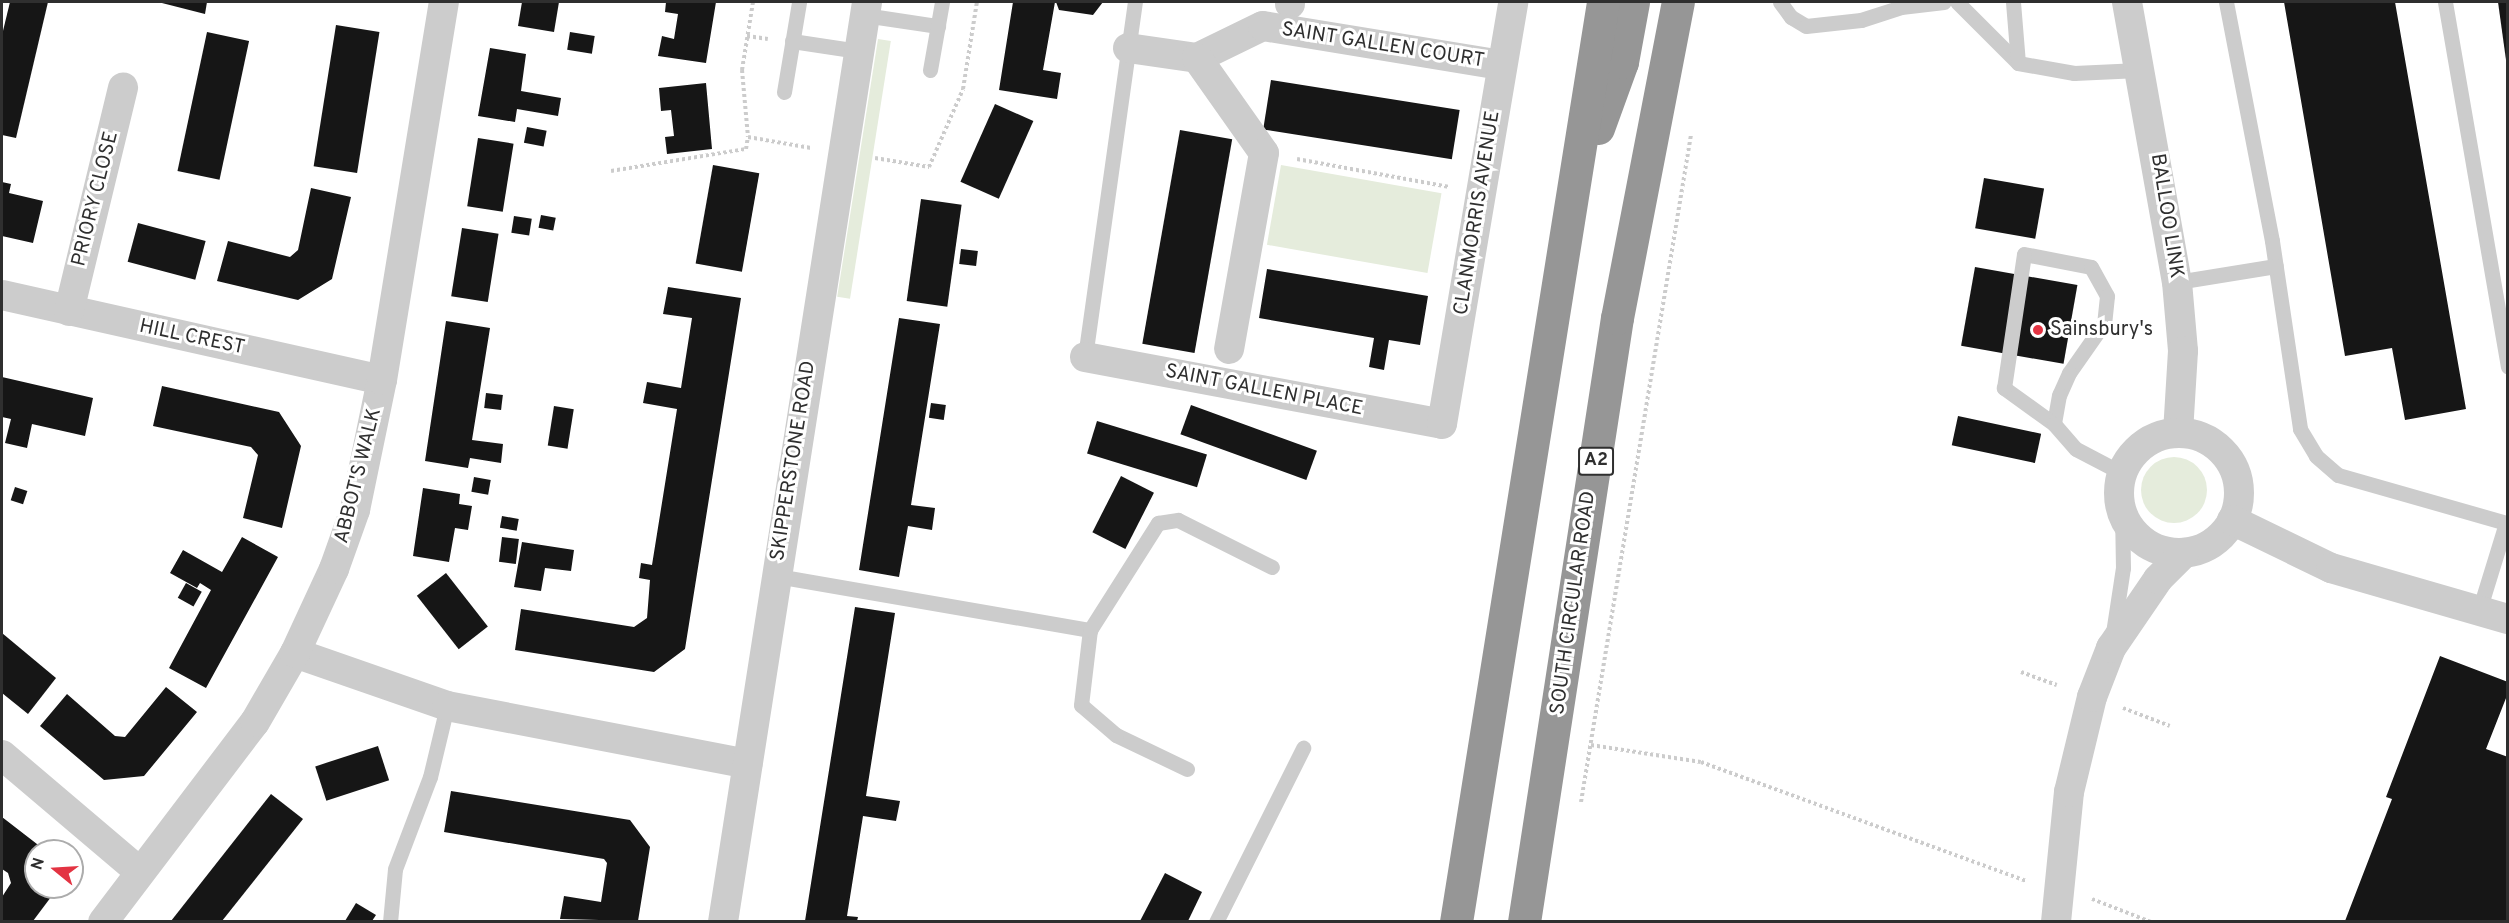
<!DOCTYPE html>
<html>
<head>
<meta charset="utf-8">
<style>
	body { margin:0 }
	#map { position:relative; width:2509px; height:923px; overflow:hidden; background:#fff; font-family:Overpass,sans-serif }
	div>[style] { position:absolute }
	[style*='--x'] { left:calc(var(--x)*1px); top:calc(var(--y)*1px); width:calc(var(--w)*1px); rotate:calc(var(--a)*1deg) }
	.green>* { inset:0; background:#e5ecdc; transform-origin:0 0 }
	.round { border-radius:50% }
	.building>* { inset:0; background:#161616; transform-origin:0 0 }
	.path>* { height:4px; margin-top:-2px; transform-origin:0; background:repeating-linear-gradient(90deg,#ccc 0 3px,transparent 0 6px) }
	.lane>* { height:15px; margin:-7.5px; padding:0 7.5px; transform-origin:7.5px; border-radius:7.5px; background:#ccc }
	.street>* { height:30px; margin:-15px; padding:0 15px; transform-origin:15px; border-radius:15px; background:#ccc }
	.street>.ring { margin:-15px; padding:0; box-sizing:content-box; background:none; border:30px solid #ccc; border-radius:50% }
	.highway>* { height:33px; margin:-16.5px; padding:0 16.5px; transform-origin:16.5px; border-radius:16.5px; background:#969696 }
	.dots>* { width:16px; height:16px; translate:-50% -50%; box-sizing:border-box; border:3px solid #fff; border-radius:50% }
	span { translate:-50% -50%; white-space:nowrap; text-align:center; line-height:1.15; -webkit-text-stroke:6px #fff; paint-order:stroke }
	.shield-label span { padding:2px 4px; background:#fff; border:2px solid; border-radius:4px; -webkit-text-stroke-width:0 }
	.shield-label { font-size:18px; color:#2f2f2f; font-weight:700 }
	.street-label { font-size:20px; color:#2f2f2f }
	.poi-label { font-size:20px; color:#2f2f2f }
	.left { translate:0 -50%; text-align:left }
	.frame { position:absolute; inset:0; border:3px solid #2f2f2f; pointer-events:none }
	.north { position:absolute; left:24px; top:839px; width:60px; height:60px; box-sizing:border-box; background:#fff; border:2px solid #acacac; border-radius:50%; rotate:288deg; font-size:16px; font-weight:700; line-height:24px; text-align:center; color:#2f2f2f }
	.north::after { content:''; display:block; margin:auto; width:21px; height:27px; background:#e33342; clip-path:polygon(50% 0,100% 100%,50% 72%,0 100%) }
</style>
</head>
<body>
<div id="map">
	<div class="green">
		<i style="left:878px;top:39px;width:13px;height:261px;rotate:9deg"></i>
		<i style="left:1281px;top:165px;width:163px;height:81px;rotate:10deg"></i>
		<i class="round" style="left:2141px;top:457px;width:66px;height:66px"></i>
	</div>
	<div class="building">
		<i style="clip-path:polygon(10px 2px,48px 2px,16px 138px,2px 135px,2px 35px)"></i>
		<i style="clip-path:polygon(158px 2px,207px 2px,205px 14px)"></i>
		<i style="clip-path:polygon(522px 2px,559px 2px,554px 32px,518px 26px)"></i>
		<i style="clip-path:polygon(666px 2px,716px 2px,706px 63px,658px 56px,662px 36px,674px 39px,678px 14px,665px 12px)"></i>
		<i style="clip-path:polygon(1013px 2px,1055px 2px,1043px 70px,1061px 73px,1057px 99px,999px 90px)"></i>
		<i style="clip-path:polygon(1056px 2px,1103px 2px,1093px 15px,1059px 10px)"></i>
		<i style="clip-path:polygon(2284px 2px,2395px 2px,2466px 409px,2405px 420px,2392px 348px,2345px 356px)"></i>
		<i style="clip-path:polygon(2498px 2px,2508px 2px,2508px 60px,2506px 60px)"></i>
		<i style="left:336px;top:25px;width:44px;height:143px;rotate:9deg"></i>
		<i style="left:207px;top:32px;width:43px;height:142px;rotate:12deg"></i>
		<i style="left:570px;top:32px;width:25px;height:18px;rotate:9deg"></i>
		<i style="clip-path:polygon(490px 48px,526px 54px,521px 91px,561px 98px,558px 116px,517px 109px,515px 122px,478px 116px)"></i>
		<i style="left:1271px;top:80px;width:191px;height:50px;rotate:9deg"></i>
		<i style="clip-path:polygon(706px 83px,712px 149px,667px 154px,665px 137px,674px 136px,671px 110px,661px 111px,659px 88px)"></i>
		<i style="left:995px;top:104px;width:42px;height:85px;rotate:24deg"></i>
		<i style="left:527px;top:127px;width:20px;height:16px;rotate:11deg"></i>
		<i style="left:1180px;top:130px;width:53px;height:217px;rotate:10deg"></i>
		<i style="left:478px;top:138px;width:36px;height:69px;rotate:9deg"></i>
		<i style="left:713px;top:165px;width:47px;height:100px;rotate:10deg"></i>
		<i style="left:1984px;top:178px;width:61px;height:51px;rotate:10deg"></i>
		<i style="clip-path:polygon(2px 182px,11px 184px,9px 193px,43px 201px,33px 243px,2px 236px)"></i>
		<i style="clip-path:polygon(311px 188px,351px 197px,332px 279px,298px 300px,217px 281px,228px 241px,290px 257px,298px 250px)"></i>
		<i style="left:921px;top:199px;width:41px;height:103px;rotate:8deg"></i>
		<i style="left:541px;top:215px;width:15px;height:13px;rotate:11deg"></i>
		<i style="left:514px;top:216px;width:18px;height:17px;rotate:9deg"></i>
		<i style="left:138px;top:223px;width:70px;height:40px;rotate:15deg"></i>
		<i style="left:462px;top:228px;width:37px;height:69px;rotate:9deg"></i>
		<i style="left:961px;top:249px;width:17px;height:15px;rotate:7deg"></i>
		<i style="left:1975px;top:267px;width:104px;height:80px;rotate:10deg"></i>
		<i style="clip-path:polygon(1267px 269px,1428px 296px,1420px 345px,1389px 340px,1384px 370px,1369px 367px,1374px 338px,1259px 318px)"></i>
		<i style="clip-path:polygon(668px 287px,741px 298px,685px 649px,654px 672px,515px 650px,521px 609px,634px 627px,647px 618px,650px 580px,639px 578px,641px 563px,652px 565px,677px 409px,643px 403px,647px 382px,681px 388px,692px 318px,663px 314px)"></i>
		<i style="clip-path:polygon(899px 318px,940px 324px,911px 505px,935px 508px,932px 530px,908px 526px,899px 577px,859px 570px)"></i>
		<i style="clip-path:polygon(446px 321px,490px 328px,472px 440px,503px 444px,501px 463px,470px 458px,468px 468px,425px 461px)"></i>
		<i style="clip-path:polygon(2px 377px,93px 398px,85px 436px,32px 424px,27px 448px,5px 443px,11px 419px,2px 417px)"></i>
		<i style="clip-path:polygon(162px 386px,279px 412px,301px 446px,282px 528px,243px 518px,258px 455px,251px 447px,153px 426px)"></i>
		<i style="left:486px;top:393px;width:17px;height:15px;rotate:7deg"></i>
		<i style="left:931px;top:403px;width:15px;height:15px;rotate:8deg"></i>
		<i style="left:1191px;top:405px;width:134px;height:31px;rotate:20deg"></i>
		<i style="left:554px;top:406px;width:20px;height:40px;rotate:9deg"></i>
		<i style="left:1958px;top:416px;width:85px;height:30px;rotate:12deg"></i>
		<i style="left:1097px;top:421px;width:115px;height:34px;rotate:17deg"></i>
		<i style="left:1121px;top:476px;width:37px;height:63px;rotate:27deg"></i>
		<i style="left:474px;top:477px;width:17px;height:15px;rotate:10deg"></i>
		<i style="left:15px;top:487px;width:13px;height:14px;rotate:18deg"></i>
		<i style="clip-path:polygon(423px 488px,460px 494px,459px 504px,472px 506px,468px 530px,455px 528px,449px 562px,413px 556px)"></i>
		<i style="left:502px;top:516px;width:17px;height:12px;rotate:10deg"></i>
		<i style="clip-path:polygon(242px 537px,278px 557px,206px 688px,169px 668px,211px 590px,200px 583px,197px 588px,170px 573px,183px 550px,222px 572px)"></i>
		<i style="left:502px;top:537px;width:17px;height:25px;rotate:7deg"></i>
		<i style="clip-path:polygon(522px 542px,574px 550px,571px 571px,545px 568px,541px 591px,514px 587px)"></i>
		<i style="left:446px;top:573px;width:68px;height:37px;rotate:52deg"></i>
		<i style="left:186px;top:583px;width:18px;height:17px;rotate:29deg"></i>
		<i style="clip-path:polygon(855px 607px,895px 613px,866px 796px,900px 801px,896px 821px,863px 816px,847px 916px,858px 917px,857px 921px,805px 921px)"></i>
		<i style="clip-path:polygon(2px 633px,56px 678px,28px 714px,2px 693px)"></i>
		<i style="clip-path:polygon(2440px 656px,2508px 682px,2508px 693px,2486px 749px,2508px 757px,2508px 921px,2345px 921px,2392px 799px,2386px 797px)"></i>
		<i style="clip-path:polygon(166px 687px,197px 712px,144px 776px,104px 780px,40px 726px,67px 694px,115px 736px,125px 737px)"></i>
		<i style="left:378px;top:746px;width:36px;height:66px;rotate:72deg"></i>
		<i style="clip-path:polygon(451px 791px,630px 820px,650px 847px,638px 921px,560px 919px,564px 896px,601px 902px,607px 863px,604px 859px,444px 832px)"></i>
		<i style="clip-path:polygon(271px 794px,303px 819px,222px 921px,171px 921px)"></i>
		<i style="clip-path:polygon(2px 817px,46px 851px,36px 851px,36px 887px,54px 887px,54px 893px,33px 921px,2px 921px,2px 897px,11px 883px,8px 873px,2px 869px)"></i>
		<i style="clip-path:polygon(1165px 873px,1202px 892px,1188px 921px,1140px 921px)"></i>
		<i style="clip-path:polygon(356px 903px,376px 915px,372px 921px,345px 921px)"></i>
	</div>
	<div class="path">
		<i style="--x:753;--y:2;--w:69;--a:99.2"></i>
		<i style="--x:742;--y:70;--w:67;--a:84.9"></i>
		<i style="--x:748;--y:137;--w:64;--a:9.9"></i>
		<i style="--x:747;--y:36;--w:21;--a:8"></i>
		<i style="--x:875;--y:158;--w:55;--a:9.5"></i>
		<i style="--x:929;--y:167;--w:85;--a:-66.4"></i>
		<i style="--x:963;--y:89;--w:88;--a:-80.9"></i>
		<i style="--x:1297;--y:159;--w:155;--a:10.4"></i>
		<i style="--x:611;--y:171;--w:137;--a:-9.3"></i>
		<i style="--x:746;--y:149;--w:12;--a:-81"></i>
		<i style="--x:2021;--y:672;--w:38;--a:20"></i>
		<i style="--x:2123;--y:708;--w:50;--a:21"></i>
		<i style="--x:1591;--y:745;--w:111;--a:8.8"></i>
		<i style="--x:1701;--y:762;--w:346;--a:20.1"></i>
		<i style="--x:1581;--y:802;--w:676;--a:-80.64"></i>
		<i style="--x:2092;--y:899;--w:63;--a:21.3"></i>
	</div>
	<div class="lane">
		<i style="--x:1780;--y:2;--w:19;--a:54"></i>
		<i style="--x:1791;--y:17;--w:17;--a:31"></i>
		<i style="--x:1806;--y:26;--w:55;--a:-6.2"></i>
		<i style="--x:1861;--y:20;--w:42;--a:-18"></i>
		<i style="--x:1901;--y:7;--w:43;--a:-6.6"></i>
		<i style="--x:1957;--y:2;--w:86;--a:45"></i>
		<i style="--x:2018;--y:63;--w:61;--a:-94.7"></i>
		<i style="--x:2226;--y:2;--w:243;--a:79.1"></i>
		<i style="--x:2272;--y:241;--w:190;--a:81.5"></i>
		<i style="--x:2300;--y:429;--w:31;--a:59"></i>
		<i style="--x:2316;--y:456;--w:29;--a:41"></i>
		<i style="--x:2338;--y:475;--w:175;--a:15.9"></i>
		<i style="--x:2506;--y:523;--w:92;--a:107.1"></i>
		<i style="--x:2445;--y:2;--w:370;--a:80.2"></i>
		<i style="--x:864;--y:15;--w:75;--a:8.5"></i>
		<i style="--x:792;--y:41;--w:67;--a:8.6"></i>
		<i style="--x:2018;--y:63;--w:57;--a:10.1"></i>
		<i style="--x:2074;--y:73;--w:65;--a:-2.6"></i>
		<i style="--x:930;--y:70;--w:69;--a:-80"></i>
		<i style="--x:784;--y:92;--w:91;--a:-80.5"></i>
		<i style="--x:2024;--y:254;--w:68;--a:11"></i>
		<i style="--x:2091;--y:267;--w:33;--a:61"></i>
		<i style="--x:2107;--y:296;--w:27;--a:96"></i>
		<i style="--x:2104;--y:323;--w:61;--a:125"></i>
		<i style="--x:2069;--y:373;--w:24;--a:114"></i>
		<i style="--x:2059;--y:395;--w:29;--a:100"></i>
		<i style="--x:2054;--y:424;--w:62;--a:-144.2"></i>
		<i style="--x:2004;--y:388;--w:135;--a:-81.5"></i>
		<i style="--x:2177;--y:282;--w:100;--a:-9.2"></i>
		<i style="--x:1085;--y:357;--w:359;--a:-82"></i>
		<i style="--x:2054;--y:424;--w:33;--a:49"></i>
		<i style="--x:2076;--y:449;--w:52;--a:27.6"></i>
		<i style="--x:777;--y:576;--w:318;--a:9.8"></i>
		<i style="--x:2113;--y:633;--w:66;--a:-81.3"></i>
		<i style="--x:2123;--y:568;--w:56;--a:-91"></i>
		<i style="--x:1187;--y:769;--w:79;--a:-154.4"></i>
		<i style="--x:1116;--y:735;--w:46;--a:-139.4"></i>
		<i style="--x:1081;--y:705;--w:76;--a:-83.2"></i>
		<i style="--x:1090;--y:630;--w:127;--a:-57.6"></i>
		<i style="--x:1158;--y:523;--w:20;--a:-9"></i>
		<i style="--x:1178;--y:520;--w:105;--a:26.6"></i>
		<i style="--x:390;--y:922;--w:53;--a:-84.6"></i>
		<i style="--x:395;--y:869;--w:98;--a:-69.2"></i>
		<i style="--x:430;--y:777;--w:73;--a:-76.5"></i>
		<i style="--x:1216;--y:922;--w:195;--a:-63.4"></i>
	</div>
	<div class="street">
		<i style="--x:2127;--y:2;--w:284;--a:79.9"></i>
		<i style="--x:2177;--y:282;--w:69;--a:85"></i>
		<i style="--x:2183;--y:351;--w:82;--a:93.5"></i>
		<i style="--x:1290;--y:4;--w:2;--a:-90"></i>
		<i style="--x:1128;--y:48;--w:70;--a:8.2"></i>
		<i style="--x:1197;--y:58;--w:73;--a:-25.9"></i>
		<i style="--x:1263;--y:26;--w:242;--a:9.3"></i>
		<i style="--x:1197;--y:58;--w:116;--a:54.8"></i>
		<i style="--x:1264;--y:153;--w:199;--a:100.1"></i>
		<i style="--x:2;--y:295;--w:389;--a:12.6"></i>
		<i style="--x:69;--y:311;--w:230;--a:-76.4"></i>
		<i style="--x:1085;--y:357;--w:363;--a:10.6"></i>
		<i style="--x:1442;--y:424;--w:428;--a:-80.4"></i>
		<i class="ring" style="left:2119px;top:433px;width:90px;height:90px"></i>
		<i style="--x:2232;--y:520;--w:110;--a:25.9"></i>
		<i style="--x:2331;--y:568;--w:184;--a:16.1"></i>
		<i style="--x:295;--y:653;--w:161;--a:19.2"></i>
		<i style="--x:447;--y:706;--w:306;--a:10.9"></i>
		<i style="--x:2;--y:755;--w:181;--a:40.3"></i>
		<i style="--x:103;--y:922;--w:251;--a:-52.8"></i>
		<i style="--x:255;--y:722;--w:80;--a:-59.9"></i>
		<i style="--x:295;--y:653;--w:93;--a:-65.1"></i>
		<i style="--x:334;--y:569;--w:63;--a:-70.4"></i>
		<i style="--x:355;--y:510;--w:133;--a:-78.3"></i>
		<i style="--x:382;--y:380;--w:383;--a:-80.7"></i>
		<i style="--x:723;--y:922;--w:931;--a:-81.1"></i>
		<i style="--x:2056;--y:922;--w:131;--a:-84.3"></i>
		<i style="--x:2069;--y:792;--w:98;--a:-76.4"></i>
		<i style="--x:2092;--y:697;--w:53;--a:-68.8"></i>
		<i style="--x:2111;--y:648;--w:83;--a:-55.7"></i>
		<i style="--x:2158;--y:579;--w:37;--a:-45"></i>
	</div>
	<div class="highway">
		<i style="--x:1598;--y:128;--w:70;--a:-70"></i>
		<i style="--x:1622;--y:62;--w:61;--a:-79.6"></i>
		<i style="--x:1456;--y:922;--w:932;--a:-80.92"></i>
		<i style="--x:1524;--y:922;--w:611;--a:-81.25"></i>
		<i style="--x:1617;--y:318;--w:322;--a:-79.1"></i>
	</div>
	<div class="dots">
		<i style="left:2038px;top:330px;background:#e33342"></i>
	</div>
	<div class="shield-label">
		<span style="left:1596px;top:461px">A2</span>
	</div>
	<div class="street-label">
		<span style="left:1383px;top:46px;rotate:9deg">SAINT GALLEN COURT</span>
		<span style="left:96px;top:199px;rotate:-76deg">PRIORY CLOSE</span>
		<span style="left:1478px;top:213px;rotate:-81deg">CLANMORRIS AVENUE</span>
		<span style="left:2166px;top:216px;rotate:81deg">BALLOO LINK</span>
		<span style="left:192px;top:338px;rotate:12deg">HILL CREST</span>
		<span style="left:1264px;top:391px;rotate:11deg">SAINT GALLEN PLACE</span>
		<span style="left:794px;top:461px;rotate:-81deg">SKIPPERSTONE ROAD</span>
		<span style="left:359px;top:476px;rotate:-76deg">ABBOT'S WALK</span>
		<span style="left:1574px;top:603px;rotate:-82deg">SOUTH CIRCULAR ROAD</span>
	</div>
	<div class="poi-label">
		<span class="left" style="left:2050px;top:330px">Sainsbury's</span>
	</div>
	<div class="frame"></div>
	<div class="north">N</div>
</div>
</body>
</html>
